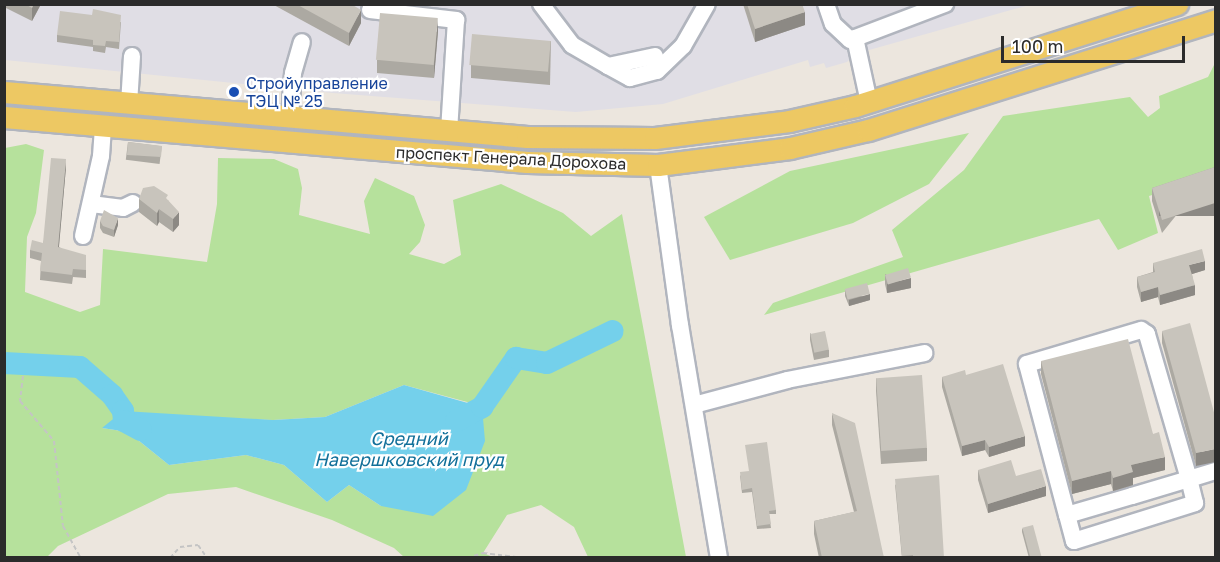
<!DOCTYPE html>
<html>
<head>
<meta charset="utf-8">
<style>
	body { margin:0 }
	#map { position:relative; width:1220px; height:562px; overflow:hidden; background:#ece6de; font-family:"Golos Text",sans-serif }
	div>[style] { position:absolute }
	[style*='--x'] { left:calc(var(--x)*1px); top:calc(var(--y)*1px); width:calc(var(--w)*1px); rotate:calc(var(--a)*1deg) }
	.industrial>* { inset:0; background:#e0dee5 }
	.green>* { inset:0; background:#b6e19c }
	.water>* { inset:0; background:#74d0eb }
	.river>* { height:22px; margin:-11px; padding:0 11px; transform-origin:11px; border-radius:11px; background:#74d0eb }
	.path>* { height:2px; margin-top:-1px; transform-origin:0; background:repeating-linear-gradient(90deg,#c4c4c4 0 4.5px,transparent 0 7.5px) }
	.roads { filter:drop-shadow(2px 0 #b1b5be) drop-shadow(-2px 0 #b1b5be) drop-shadow(0 2px #b1b5be) drop-shadow(0 -2px #b1b5be) }
	.minor>* { height:16px; margin:-8px; padding:0 8px; transform-origin:8px; border-radius:8px; background:#fff }
	.major>* { height:21px; margin:-10.5px; padding:0 10.5px; transform-origin:10.5px; border-radius:10.5px; background:#edc863 }
	.wall>* { inset:0; background:#aca9a2; transform-origin:0 0 }
	.shaded-wall>* { inset:0; background:#8c8984; transform-origin:0 0 }
	.building>* { inset:0; background:#c8c4bc; transform-origin:0 0 }
	.dots>* { width:16px; height:16px; translate:-50% -50%; box-sizing:border-box; border:3px solid #fff; border-radius:50% }
	span { translate:-50% -50%; white-space:nowrap; text-align:center; line-height:1.15; -webkit-text-stroke:4.5px #fff; paint-order:stroke }
	.transit-label { font-size:16px; color:#164399 }
	.left { translate:0 -50%; text-align:left }
	.street-label { font-size:16px; color:#2b2b2b }
	.water-label { font-size:18px; color:#116f99; font-style:italic }
	.frame { position:absolute; inset:0; border:6px solid #2b2b2b; pointer-events:none }
	.scale { position:absolute; left:1001px; top:36px; width:184px; height:27px; box-sizing:border-box; border:3px solid #2b2b2b; border-top:0; padding-left:8px; font-size:18px; line-height:21px; white-space:nowrap; color:#2b2b2b; -webkit-text-stroke:4px #fff; paint-order:stroke }
</style>
</head>
<body>
<div id="map">
	<div class="industrial">
		<i style="clip-path:polygon(5px 5px,1029px 5px,855px 54px,847px 62px,826px 68px,824px 63px,810px 67px,808px 60px,663px 104px,576px 112px,333px 93px,5px 60px)"></i>
	</div>
	<div class="green">
		<i style="clip-path:polygon(1215px 63px,1215px 176px,1149px 196px,1158px 233px,1118px 250px,1099px 219px,764px 315px,773px 303px,903px 257px,892px 230px,964px 170px,1003px 116px,1130px 97px,1148px 117px,1160px 108px,1159px 96px,1208px 77px)"></i>
		<i style="clip-path:polygon(969px 133px,929px 184px,853px 223px,730px 260px,704px 217px,790px 171px)"></i>
		<i style="clip-path:polygon(evenodd,26px 144px,44px 150px,36px 213px,27px 237px,25px 292px,80px 312px,100px 305px,103px 249px,207px 262px,217px 204px,218px 158px,274px 159px,298px 169px,302px 188px,299px 215px,370px 234px,364px 201px,375px 178px,414px 196px,425px 225px,420px 242px,409px 254px,444px 264px,461px 255px,453px 200px,501px 184px,563px 213px,591px 236px,622px 214px,686px 557px,588px 557px,574px 527px,541px 505px,507px 515px,483px 553px,493px 557px,404px 557px,394px 548px,332px 520px,236px 487px,168px 494px,58px 546px,47px 557px,5px 558px,4px 377px,11px 357px,4px 350px,4px 152px,5px 148px,26px 144px,404px 385px,482px 406px,381px 506px,349px 485px,327px 502px,284px 465px,246px 455px,169px 465px,128px 432px,102px 428px,206px 417px,273px 420px,325px 417px,404px 385px)"></i>
	</div>
	<div class="water">
		<i style="clip-path:polygon(404px 385px,482px 407px,485px 441px,466px 490px,433px 516px,381px 506px,349px 485px,327px 502px,284px 465px,246px 455px,169px 465px,128px 432px,102px 428px,123px 411px,273px 420px,325px 417px)"></i>
	</div>
	<div class="river">
		<i style="--x:4;--y:363;--w:76;--a:3"></i>
		<i style="--x:80;--y:367;--w:43;--a:41.2"></i>
		<i style="--x:112;--y:395;--w:19;--a:55"></i>
		<i style="--x:123;--y:411;--w:10;--a:84"></i>
		<i style="--x:124;--y:421;--w:19;--a:28"></i>
		<i style="--x:456;--y:421;--w:30;--a:-28"></i>
		<i style="--x:482;--y:407;--w:60;--a:-55.2"></i>
		<i style="--x:516;--y:358;--w:31;--a:9"></i>
		<i style="--x:547;--y:363;--w:73;--a:-25.9"></i>
	</div>
	<div class="path">
		<i style="--x:23;--y:376;--w:25;--a:97"></i>
		<i style="--x:20;--y:401;--w:52;--a:49.6"></i>
		<i style="--x:54;--y:441;--w:85;--a:84"></i>
		<i style="--x:63;--y:526;--w:37;--a:61"></i>
		<i style="--x:170;--y:558;--w:15;--a:-48"></i>
		<i style="--x:180;--y:547;--w:18;--a:-6"></i>
		<i style="--x:198;--y:545;--w:16;--a:55"></i>
		<i style="--x:467;--y:558;--w:17;--a:-17"></i>
		<i style="--x:483;--y:553;--w:39;--a:7"></i>
	</div>
	<div class="roads">
		<div class="minor">
			<i style="--x:541;--y:4;--w:51;--a:52.9"></i>
			<i style="--x:572;--y:45;--w:42;--a:30.3"></i>
			<i style="--x:608;--y:66;--w:48;--a:-12"></i>
			<i style="--x:826;--y:4;--w:21;--a:71"></i>
			<i style="--x:833;--y:24;--w:23;--a:43"></i>
			<i style="--x:850;--y:40;--w:102;--a:-20.8"></i>
			<i style="--x:370;--y:10;--w:87;--a:6.6"></i>
			<i style="--x:456;--y:20;--w:111;--a:93.6"></i>
			<i style="--x:855;--y:38;--w:66;--a:77.7"></i>
			<i style="--x:608;--y:66;--w:25;--a:29"></i>
			<i style="--x:630;--y:78;--w:28;--a:-15"></i>
			<i style="--x:657;--y:71;--w:36;--a:-44"></i>
			<i style="--x:683;--y:46;--w:48;--a:-60.3"></i>
			<i style="--x:129;--y:104;--w:48;--a:-86.4"></i>
			<i style="--x:290;--y:118;--w:45;--a:-86.2"></i>
			<i style="--x:293;--y:73;--w:32;--a:-74"></i>
			<i style="--x:658;--y:165;--w:162;--a:82.2"></i>
			<i style="--x:680;--y:325;--w:236;--a:80.5"></i>
			<i style="--x:91;--y:204;--w:32;--a:7"></i>
			<i style="--x:123;--y:208;--w:11;--a:-27"></i>
			<i style="--x:83;--y:236;--w:82;--a:-77.3"></i>
			<i style="--x:101;--y:156;--w:30;--a:-86"></i>
			<i style="--x:694;--y:405;--w:96;--a:-15"></i>
			<i style="--x:787;--y:380;--w:140;--a:-11.1"></i>
			<i style="--x:1067;--y:515;--w:27;--a:75"></i>
			<i style="--x:1074;--y:541;--w:127;--a:-17.4"></i>
			<i style="--x:1195;--y:503;--w:25;--a:-104"></i>
			<i style="--x:1189;--y:479;--w:151;--a:-106.2"></i>
			<i style="--x:1147;--y:334;--w:7;--a:-146"></i>
			<i style="--x:1141;--y:330;--w:119;--a:163.4"></i>
			<i style="--x:1027;--y:364;--w:156;--a:75.2"></i>
			<i style="--x:1067;--y:515;--w:68;--a:-16.3"></i>
			<i style="--x:1132;--y:496;--w:59;--a:-16.6"></i>
			<i style="--x:1189;--y:479;--w:28;--a:-17"></i>
		</div>
		<div class="major">
			<i style="--x:4;--y:92;--w:525;--a:4.92"></i>
			<i style="--x:527;--y:137;--w:128;--a:0.4"></i>
			<i style="--x:655;--y:138;--w:135;--a:-7.2"></i>
			<i style="--x:789;--y:121;--w:68;--a:-12.8"></i>
			<i style="--x:855;--y:106;--w:338;--a:-17.6"></i>
			<i style="--x:4;--y:117;--w:525;--a:4.92"></i>
			<i style="--x:527;--y:162;--w:131;--a:1.3"></i>
			<i style="--x:658;--y:165;--w:133;--a:-7.3"></i>
			<i style="--x:790;--y:148;--w:80;--a:-13"></i>
			<i style="--x:868;--y:130;--w:365;--a:-17.5"></i>
		</div>
	</div>
	<div class="wall">
		<i style="clip-path:polygon(4px 4px,41px 4px,32px 21px,4px 7px)"></i>
		<i style="clip-path:polygon(272px 4px,351px 4px,361px 23px,349px 46px)"></i>
		<i style="clip-path:polygon(743px 4px,802px 4px,805px 25px,755px 42px)"></i>
		<i style="clip-path:polygon(121px 22px,119px 49px,106px 47px,105px 53px,93px 51px,93px 47px,57px 42px,57px 35px)"></i>
		<i style="clip-path:polygon(438px 31px,434px 78px,377px 73px,377px 60px)"></i>
		<i style="clip-path:polygon(551px 41px,550px 85px,471px 78px,471px 65px)"></i>
		<i style="left:128px;top:142px;width:34px;height:18px;rotate:7deg"></i>
		<i style="clip-path:polygon(66px 167px,59px 247px,86px 263px,86px 278px,73px 277px,72px 284px,40px 280px,41px 261px,30px 258px,30px 250px,43px 243px)"></i>
		<i style="clip-path:polygon(1215px 167px,1162px 233px,1152px 201px,1152px 188px)"></i>
		<i style="clip-path:polygon(139px 199px,168px 200px,179px 225px,173px 232px,159px 222px,157px 226px,139px 212px)"></i>
		<i style="clip-path:polygon(100px 221px,118px 225px,114px 237px,103px 233px,100px 228px)"></i>
		<i style="clip-path:polygon(1153px 263px,1205px 270px,1192px 274px,1195px 295px,1160px 305px,1158px 297px,1141px 302px,1137px 287px,1137px 277px,1153px 272px)"></i>
		<i style="clip-path:polygon(885px 274px,911px 288px,887px 293px,885px 284px)"></i>
		<i style="clip-path:polygon(845px 289px,870px 300px,849px 306px,845px 296px)"></i>
		<i style="clip-path:polygon(1162px 331px,1215px 416px,1196px 466px,1162px 343px)"></i>
		<i style="clip-path:polygon(810px 333px,829px 350px,829px 357px,814px 360px,810px 340px)"></i>
		<i style="clip-path:polygon(1041px 361px,1153px 434px,1165px 470px,1133px 478px,1133px 485px,1113px 491px,1111px 484px,1072px 494px,1041px 374px)"></i>
		<i style="clip-path:polygon(966px 375px,1025px 446px,989px 457px,985px 450px,962px 456px,942px 387px,942px 377px)"></i>
		<i style="clip-path:polygon(876px 378px,927px 448px,927px 461px,881px 464px,876px 391px)"></i>
		<i style="clip-path:polygon(832px 413px,884px 558px,819px 558px,814px 534px,814px 521px,854px 512px,832px 425px)"></i>
		<i style="clip-path:polygon(978px 470px,1046px 496px,988px 513px,978px 480px)"></i>
		<i style="clip-path:polygon(740px 475px,776px 510px,776px 514px,769px 514px,771px 528px,757px 529px,752px 492px,742px 493px)"></i>
		<i style="clip-path:polygon(895px 484px,944px 558px,902px 558px)"></i>
		<i style="clip-path:polygon(1022px 528px,1042px 558px,1029px 558px,1022px 532px)"></i>
	</div>
	<div class="shaded-wall">
		<i style="clip-path:polygon(34px 4px,41px 4px,32px 21px,32px 8px)"></i>
		<i style="clip-path:polygon(361px 10px,361px 23px,349px 46px,349px 33px)"></i>
		<i style="clip-path:polygon(805px 12px,805px 25px,755px 42px,755px 29px)"></i>
		<i style="clip-path:polygon(438px 18px,438px 31px,434px 78px,434px 65px)"></i>
		<i style="clip-path:polygon(66px 159px,66px 167px,58px 256px,58px 247px)"></i>
		<i style="left:1215px;top:203px;width:13px;height:56px;rotate:90deg"></i>
		<i style="clip-path:polygon(159px 209px,159px 222px,157px 226px,157px 213px)"></i>
		<i style="clip-path:polygon(179px 212px,179px 225px,173px 232px,173px 219px)"></i>
		<i style="clip-path:polygon(118px 218px,118px 225px,114px 237px,114px 230px)"></i>
		<i style="clip-path:polygon(1205px 261px,1205px 270px,1189px 275px,1189px 265px)"></i>
		<i style="clip-path:polygon(911px 278px,911px 288px,887px 293px,887px 284px)"></i>
		<i style="clip-path:polygon(1195px 285px,1195px 295px,1160px 305px,1160px 295px)"></i>
		<i style="clip-path:polygon(1158px 287px,1158px 297px,1141px 302px,1141px 292px)"></i>
		<i style="clip-path:polygon(870px 294px,870px 300px,849px 306px,849px 300px)"></i>
		<i style="clip-path:polygon(1025px 436px,1025px 446px,989px 457px,989px 447px)"></i>
		<i style="clip-path:polygon(985px 440px,985px 450px,962px 456px,962px 446px)"></i>
		<i style="clip-path:polygon(1215px 449px,1215px 462px,1196px 466px,1196px 453px)"></i>
		<i style="clip-path:polygon(1165px 457px,1165px 470px,1133px 478px,1133px 485px,1113px 491px,1113px 478px,1131px 465px)"></i>
		<i style="clip-path:polygon(1111px 471px,1111px 484px,1072px 494px,1072px 481px)"></i>
		<i style="clip-path:polygon(1046px 486px,1046px 496px,988px 513px,988px 504px)"></i>
	</div>
	<div class="building">
		<i style="clip-path:polygon(25px 4px,34px 4px,32px 8px)"></i>
		<i style="clip-path:polygon(296px 4px,351px 4px,361px 10px,349px 33px)"></i>
		<i style="clip-path:polygon(747px 4px,802px 4px,805px 12px,755px 29px)"></i>
		<i style="clip-path:polygon(93px 9px,121px 15px,119px 42px,106px 41px,105px 46px,93px 45px,93px 40px,57px 35px,60px 11px,92px 15px)"></i>
		<i style="left:380px;top:13px;width:58px;height:47px;rotate:5deg"></i>
		<i style="left:472px;top:34px;width:79px;height:31px;rotate:5deg"></i>
		<i style="clip-path:polygon(128px 142px,162px 146px,161px 157px,127px 155px)"></i>
		<i style="clip-path:polygon(51px 158px,66px 159px,58px 247px,86px 255px,86px 270px,73px 269px,72px 275px,40px 271px,42px 253px,30px 250px,32px 240px,43px 243px)"></i>
		<i style="clip-path:polygon(1215px 167px,1215px 203px,1162px 220px,1152px 188px)"></i>
		<i style="clip-path:polygon(154px 186px,168px 195px,166px 198px,179px 212px,173px 219px,159px 209px,157px 213px,139px 199px,143px 188px)"></i>
		<i style="clip-path:polygon(104px 210px,118px 218px,114px 230px,103px 226px,100px 221px)"></i>
		<i style="clip-path:polygon(1202px 249px,1205px 261px,1189px 265px,1195px 285px,1160px 295px,1158px 287px,1141px 292px,1137px 277px,1155px 272px,1153px 263px)"></i>
		<i style="left:908px;top:268px;width:10px;height:24px;rotate:73deg"></i>
		<i style="left:867px;top:283px;width:11px;height:23px;rotate:75deg"></i>
		<i style="clip-path:polygon(1190px 323px,1215px 416px,1215px 449px,1196px 453px,1162px 331px)"></i>
		<i style="left:825px;top:331px;width:19px;height:15px;rotate:78deg"></i>
		<i style="clip-path:polygon(1128px 339px,1153px 434px,1159px 432px,1165px 457px,1131px 465px,1133px 472px,1113px 478px,1111px 471px,1072px 481px,1041px 361px)"></i>
		<i style="clip-path:polygon(1003px 364px,1025px 436px,989px 447px,985px 440px,962px 446px,942px 377px,965px 370px,966px 375px)"></i>
		<i style="left:922px;top:375px;width:73px;height:46px;rotate:86deg"></i>
		<i style="clip-path:polygon(832px 413px,855px 423px,884px 558px,822px 558px,814px 521px,857px 511px)"></i>
		<i style="clip-path:polygon(767px 442px,776px 510px,769px 511px,771px 524px,757px 526px,752px 488px,742px 490px,740px 472px,749px 471px,745px 445px)"></i>
		<i style="clip-path:polygon(1011px 460px,1016px 476px,1041px 469px,1046px 486px,988px 504px,978px 470px)"></i>
		<i style="clip-path:polygon(939px 475px,944px 558px,913px 558px,913px 555px,902px 556px,895px 479px)"></i>
		<i style="left:1033px;top:525px;width:34px;height:11px;rotate:75deg"></i>
	</div>
	<div class="dots">
		<i style="left:234px;top:92px;background:#1a4fb4"></i>
	</div>
	<div class="transit-label">
		<span class="left" style="left:246px;top:92px">Стройуправление<br>ТЭЦ № 25</span>
	</div>
	<div class="street-label">
		<span style="left:511px;top:158px;rotate:3deg">проспект Генерала Дорохова</span>
	</div>
	<div class="water-label">
		<span style="left:409px;top:449px">Средний<br>Навершковский пруд</span>
	</div>
	<div class="frame"></div>
	<div class="scale">100 m</div>
</div>
</body>
</html>
